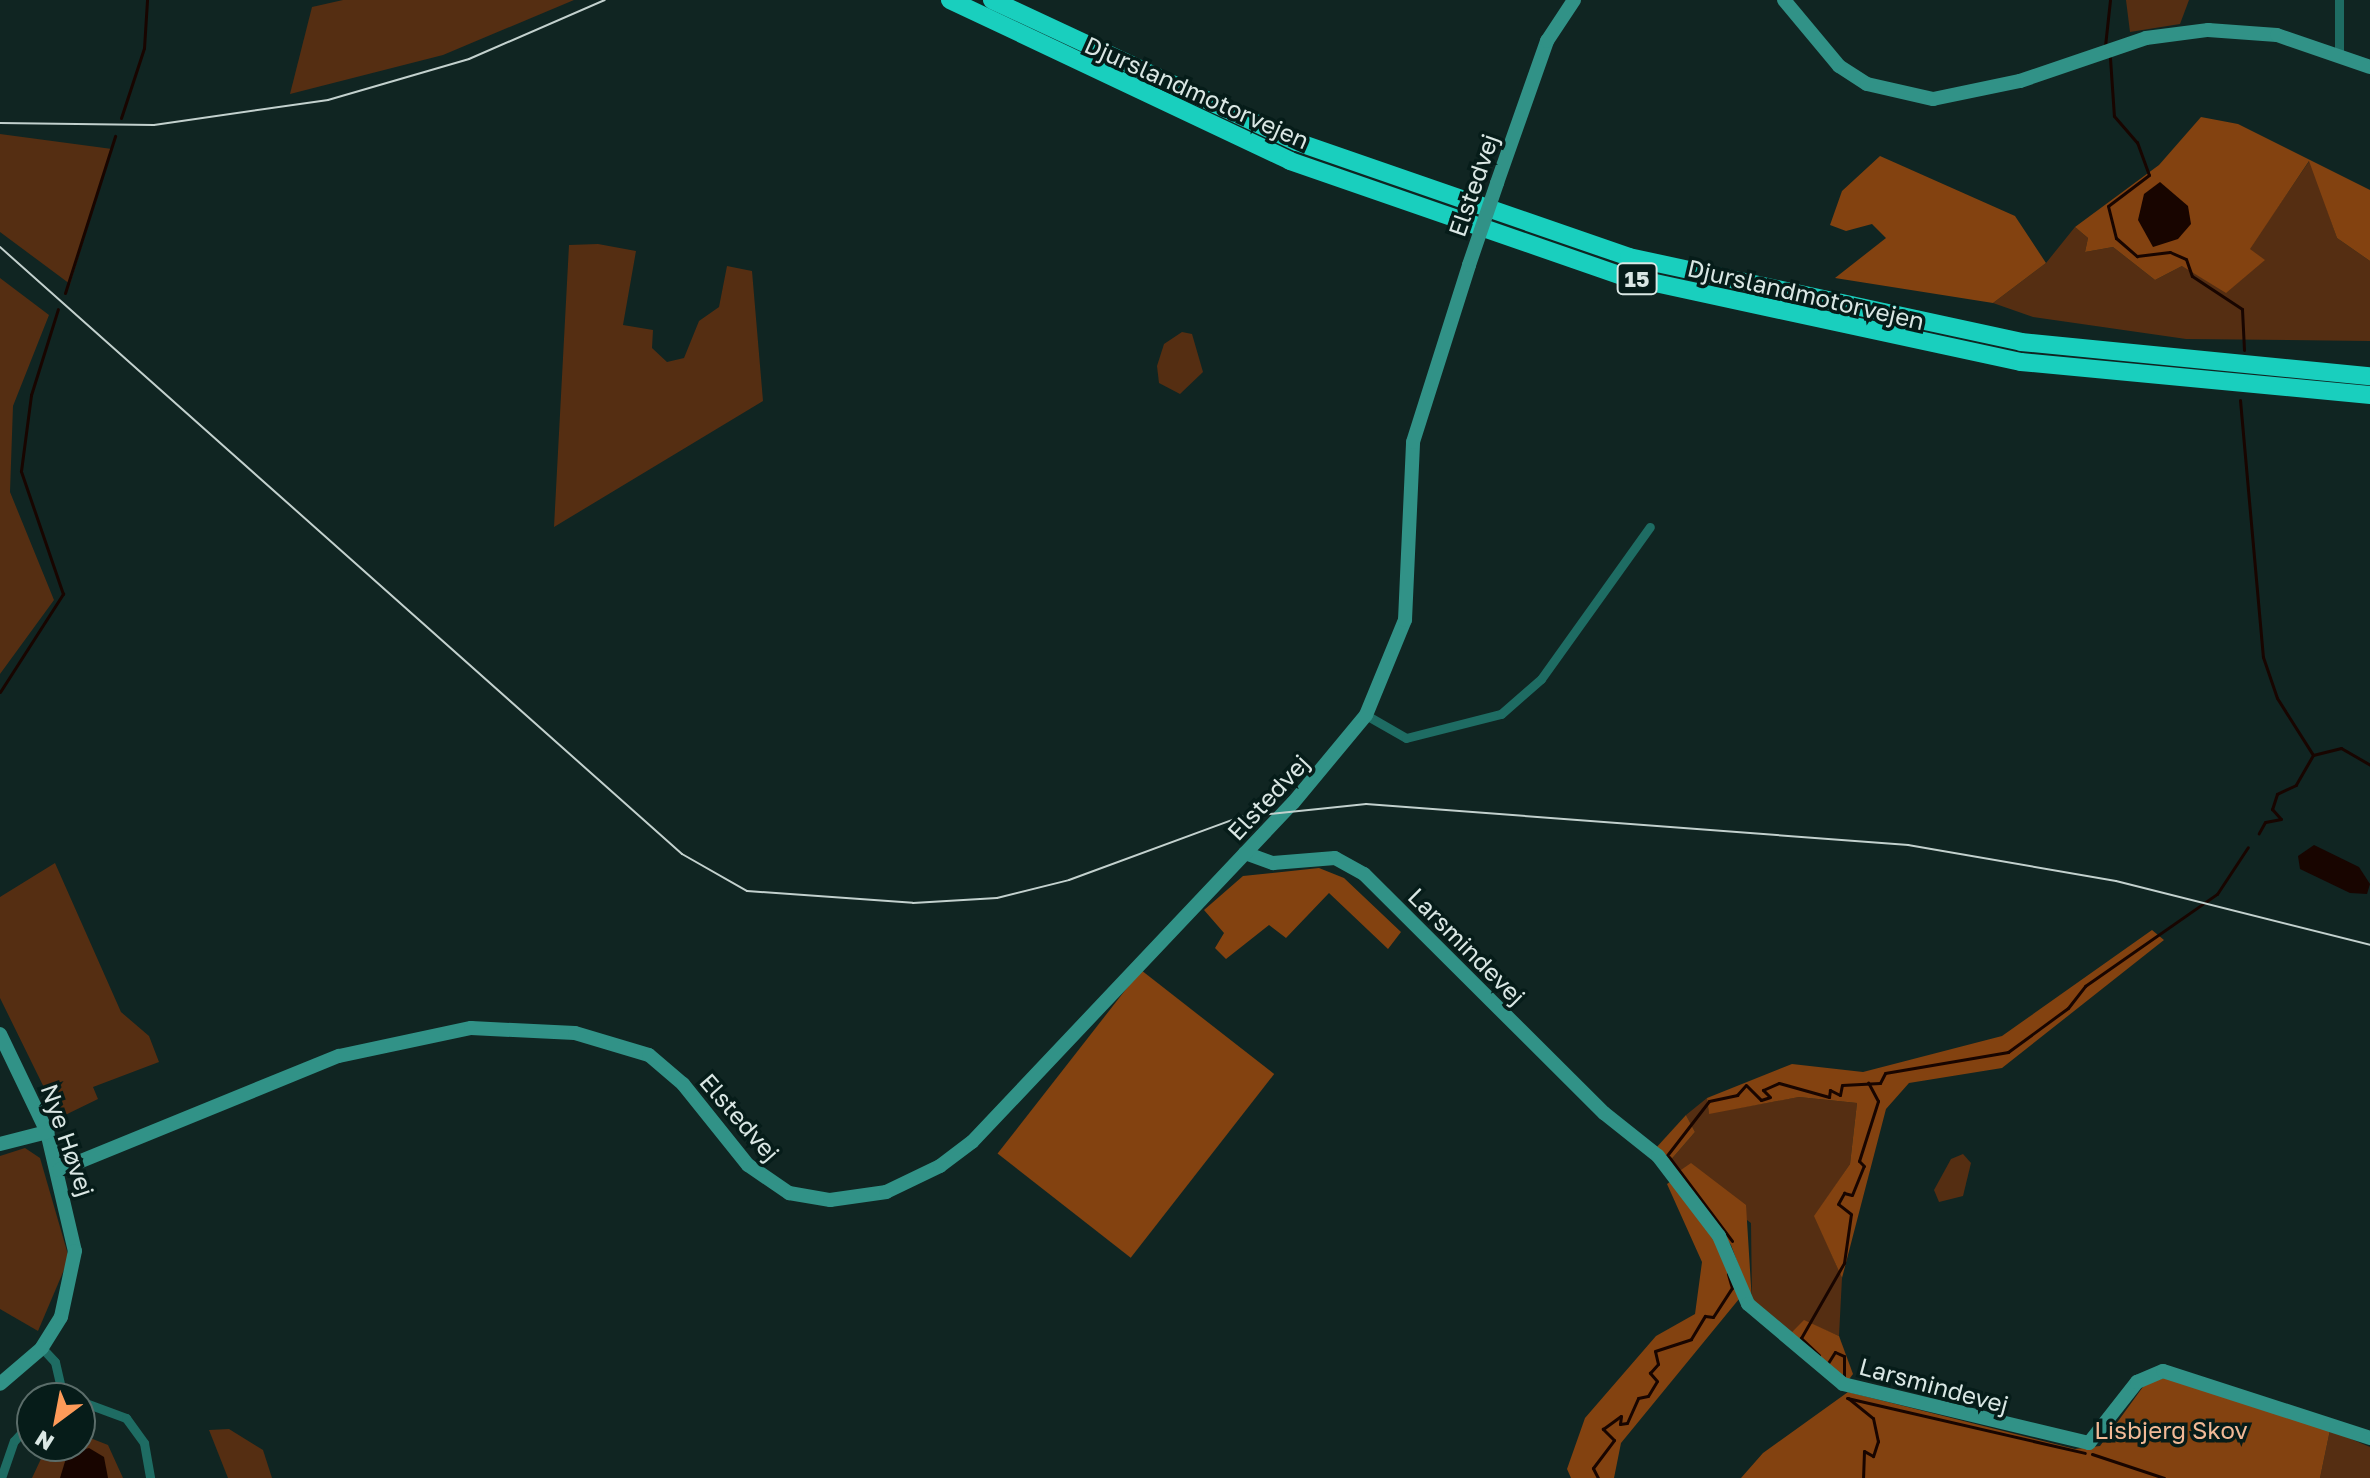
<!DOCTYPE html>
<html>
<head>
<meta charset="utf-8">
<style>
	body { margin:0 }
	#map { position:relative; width:2370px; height:1478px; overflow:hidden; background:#102522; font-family:"Golos Text",sans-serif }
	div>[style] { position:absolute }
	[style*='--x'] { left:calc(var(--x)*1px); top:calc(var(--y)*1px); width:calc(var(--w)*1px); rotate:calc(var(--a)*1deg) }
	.green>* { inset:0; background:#552e12 }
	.forest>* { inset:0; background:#834210; transform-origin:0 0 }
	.water>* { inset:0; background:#180500 }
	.stream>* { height:3px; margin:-1.5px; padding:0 1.5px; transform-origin:1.5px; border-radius:1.5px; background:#180500 }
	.street>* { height:9px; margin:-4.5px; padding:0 4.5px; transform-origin:4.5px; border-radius:4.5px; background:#1e6c63 }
	.secondary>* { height:14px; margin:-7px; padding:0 7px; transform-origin:7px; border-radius:7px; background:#319287 }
	.highway>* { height:18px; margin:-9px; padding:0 9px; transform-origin:9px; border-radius:9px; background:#19cfbe }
	.tram>* { height:2px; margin:-1px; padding:0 1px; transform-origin:1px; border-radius:1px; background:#c3d1ce }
	.secondary-bridge>* { height:14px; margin:-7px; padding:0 7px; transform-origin:7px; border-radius:7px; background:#319287 }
	span { translate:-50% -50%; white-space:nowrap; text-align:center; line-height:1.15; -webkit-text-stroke:7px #061c19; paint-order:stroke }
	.shield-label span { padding:2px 6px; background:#061c19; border:2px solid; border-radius:6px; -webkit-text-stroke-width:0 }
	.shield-label { font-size:22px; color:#dae7e4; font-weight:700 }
	.street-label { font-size:24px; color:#dae7e4 }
	.park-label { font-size:24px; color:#f2b996 }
	.north { position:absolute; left:16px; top:1382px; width:80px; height:80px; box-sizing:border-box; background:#061c19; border:2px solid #5b6d6a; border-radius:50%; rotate:212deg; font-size:22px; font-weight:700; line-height:32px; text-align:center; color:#dae7e4 }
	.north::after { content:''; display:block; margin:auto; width:28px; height:36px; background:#fe9b59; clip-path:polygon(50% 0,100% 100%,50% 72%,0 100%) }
</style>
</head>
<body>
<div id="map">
	<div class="green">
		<i style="clip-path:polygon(343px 0,574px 0,443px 55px,290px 94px,312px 7px)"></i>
		<i style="clip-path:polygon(2126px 0,2189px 0,2180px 24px,2130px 32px)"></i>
		<i style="clip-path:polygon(0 134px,112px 149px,70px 284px,0 232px)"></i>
		<i style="clip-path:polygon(2310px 160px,2337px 238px,2370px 261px,2370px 341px,2186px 339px,2033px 317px,1993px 303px,2046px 263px,2075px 227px,2088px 238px,2085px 252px,2113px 247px,2155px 280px,2182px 266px,2264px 260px,2249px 249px)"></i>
		<i style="clip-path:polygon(598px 244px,636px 251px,623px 325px,653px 330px,652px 348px,667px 362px,684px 358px,699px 321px,719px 307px,727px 266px,752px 271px,763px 401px,554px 527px,569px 245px)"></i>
		<i style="clip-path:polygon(0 278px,49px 315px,13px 406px,10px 492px,54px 600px,0 674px)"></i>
		<i style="clip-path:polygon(1182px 332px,1192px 334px,1203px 372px,1180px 394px,1159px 383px,1157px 366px,1164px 344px)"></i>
		<i style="clip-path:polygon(55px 863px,121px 1012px,149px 1036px,159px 1062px,93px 1087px,98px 1099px,59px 1118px,0 998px,0 897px)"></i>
		<i style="clip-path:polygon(1799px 1097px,1857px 1103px,1850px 1164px,1815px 1216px,1842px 1278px,1839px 1336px,1804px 1321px,1790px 1334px,1752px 1302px,1751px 1223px,1669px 1162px,1695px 1132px,1686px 1115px,1707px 1098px,1709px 1113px)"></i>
		<i style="clip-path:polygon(25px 1148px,40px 1158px,69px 1258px,38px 1331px,0 1309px,0 1156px)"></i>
		<i style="clip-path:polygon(1963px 1154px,1971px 1163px,1963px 1196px,1939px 1202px,1934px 1190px,1951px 1159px)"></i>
		<i style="clip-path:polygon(229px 1429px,263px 1450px,272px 1478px,228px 1478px,209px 1430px)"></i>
		<i style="clip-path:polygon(2330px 1430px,2370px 1447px,2370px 1478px,2320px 1478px)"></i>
		<i style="clip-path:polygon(80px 1434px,108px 1445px,123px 1478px,32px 1478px,47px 1446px,80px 1446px)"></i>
	</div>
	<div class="forest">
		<i style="clip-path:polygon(2201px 117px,2238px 124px,2370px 190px,2370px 261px,2337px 238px,2309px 161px,2250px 249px,2265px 260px,2226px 293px,2182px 266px,2155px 280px,2113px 247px,2085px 252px,2088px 238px,2075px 227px,2159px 165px)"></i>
		<i style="clip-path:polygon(1880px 156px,2015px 216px,2046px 263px,1993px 303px,1835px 278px,1886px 238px,1872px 224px,1846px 231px,1830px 225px,1842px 191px)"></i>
		<i style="clip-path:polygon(1319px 868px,1344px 878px,1401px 932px,1388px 949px,1329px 893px,1286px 938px,1269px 925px,1226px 959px,1215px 948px,1224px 933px,1204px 910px,1243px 876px)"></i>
		<i style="clip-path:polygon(2152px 930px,2164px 940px,2002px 1068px,1909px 1083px,1886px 1109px,1842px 1278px,1814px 1216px,1850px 1164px,1857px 1103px,1799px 1097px,1709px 1114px,1707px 1098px,1792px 1064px,1863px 1072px,2002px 1036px)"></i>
		<i style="left:1141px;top:970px;width:169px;height:233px;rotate:38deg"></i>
		<i style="clip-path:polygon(1686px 1115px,1695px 1132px,1669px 1162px,1655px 1149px)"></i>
		<i style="clip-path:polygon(1691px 1163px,1746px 1205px,1752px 1302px,1731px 1245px,1678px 1172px)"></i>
		<i style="clip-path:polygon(1674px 1179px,1726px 1258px,1739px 1299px,1621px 1443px,1614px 1478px,1571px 1478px,1567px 1469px,1585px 1418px,1656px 1336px,1695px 1314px,1702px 1262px,1667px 1184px)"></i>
		<i style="clip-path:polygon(1804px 1320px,1839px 1336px,1853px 1374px,1847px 1382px,1790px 1334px)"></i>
		<i style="clip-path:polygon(2167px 1377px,2330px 1430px,2320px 1478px,1741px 1478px,1763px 1453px,1848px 1392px,2075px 1449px,2100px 1446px,2145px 1384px)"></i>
	</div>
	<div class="water">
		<i style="clip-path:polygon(2160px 182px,2188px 206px,2191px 224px,2178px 239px,2153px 247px,2138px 220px,2144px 194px)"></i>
		<i style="clip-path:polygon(2314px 845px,2359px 867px,2370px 884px,2367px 894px,2350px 893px,2300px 869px,2298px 856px)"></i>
		<i style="clip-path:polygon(89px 1448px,104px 1457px,108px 1478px,60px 1478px,67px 1455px)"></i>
	</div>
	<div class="stream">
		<i style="--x:2105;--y:46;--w:46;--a:-83.8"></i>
		<i style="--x:2110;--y:58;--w:58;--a:86.1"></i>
		<i style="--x:2114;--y:116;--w:35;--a:49"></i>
		<i style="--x:2137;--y:142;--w:35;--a:70"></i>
		<i style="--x:2149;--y:175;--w:51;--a:142.9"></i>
		<i style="--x:2108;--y:206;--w:33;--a:76"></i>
		<i style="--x:2116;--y:238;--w:28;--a:41"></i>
		<i style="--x:2137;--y:256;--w:33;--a:-7"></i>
		<i style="--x:2170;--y:252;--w:17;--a:24"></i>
		<i style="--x:2186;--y:259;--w:18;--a:71"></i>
		<i style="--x:2192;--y:276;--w:60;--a:33.4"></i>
		<i style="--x:2242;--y:309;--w:41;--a:87.2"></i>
		<i style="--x:121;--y:118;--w:74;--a:-71.8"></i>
		<i style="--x:144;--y:48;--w:48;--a:-86.4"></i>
		<i style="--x:65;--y:293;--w:165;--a:-72.3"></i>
		<i style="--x:2240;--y:400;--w:258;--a:84.9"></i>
		<i style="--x:2263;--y:657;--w:43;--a:71.1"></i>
		<i style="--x:2277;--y:698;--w:67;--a:57.7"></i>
		<i style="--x:2313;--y:755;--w:34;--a:120"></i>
		<i style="--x:2296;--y:785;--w:21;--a:155"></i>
		<i style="--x:2277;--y:794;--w:16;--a:108"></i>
		<i style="--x:2272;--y:809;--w:13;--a:48"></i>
		<i style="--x:2281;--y:819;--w:16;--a:169"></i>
		<i style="--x:2265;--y:822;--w:13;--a:119"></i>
		<i style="--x:0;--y:692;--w:117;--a:-57.3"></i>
		<i style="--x:63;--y:594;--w:130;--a:-108.9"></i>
		<i style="--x:21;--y:471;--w:77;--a:-82.5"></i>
		<i style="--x:31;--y:395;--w:90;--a:-72.6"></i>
		<i style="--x:2313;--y:755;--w:29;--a:-14"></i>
		<i style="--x:2341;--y:748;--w:34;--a:30"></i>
		<i style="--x:1669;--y:1157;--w:105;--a:53.1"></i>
		<i style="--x:1665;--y:1158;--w:72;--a:-52.3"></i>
		<i style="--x:1709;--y:1101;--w:29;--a:-12"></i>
		<i style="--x:1737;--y:1095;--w:13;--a:-48"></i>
		<i style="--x:1746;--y:1085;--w:21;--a:45"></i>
		<i style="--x:1761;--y:1100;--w:9;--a:-18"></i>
		<i style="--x:1770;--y:1097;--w:10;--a:-135"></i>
		<i style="--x:1763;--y:1090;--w:17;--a:-24"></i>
		<i style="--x:1779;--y:1083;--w:52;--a:15.6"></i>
		<i style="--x:1829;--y:1097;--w:7;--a:-82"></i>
		<i style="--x:1830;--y:1090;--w:11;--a:27"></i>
		<i style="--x:1840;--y:1095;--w:10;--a:-79"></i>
		<i style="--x:1842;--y:1085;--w:38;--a:-3"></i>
		<i style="--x:1880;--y:1083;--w:11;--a:-63"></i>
		<i style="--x:1885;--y:1073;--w:125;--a:-9.7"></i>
		<i style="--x:2008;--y:1052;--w:74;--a:-36.3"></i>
		<i style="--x:2068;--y:1008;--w:28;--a:-52"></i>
		<i style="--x:2085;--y:986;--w:161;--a:-34.9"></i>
		<i style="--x:2217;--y:894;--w:56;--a:-56.6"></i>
		<i style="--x:1819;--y:1355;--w:25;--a:-137"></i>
		<i style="--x:1801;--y:1338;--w:86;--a:-60.2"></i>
		<i style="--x:1844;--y:1263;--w:49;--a:-81.9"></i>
		<i style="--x:1851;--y:1214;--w:16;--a:-142"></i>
		<i style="--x:1838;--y:1204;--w:13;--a:-61"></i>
		<i style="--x:1844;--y:1193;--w:8;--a:14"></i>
		<i style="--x:1852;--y:1195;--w:31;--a:-68"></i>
		<i style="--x:1864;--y:1166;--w:7;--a:-135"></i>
		<i style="--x:1859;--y:1161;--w:63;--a:-72.4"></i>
		<i style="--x:1878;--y:1101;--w:21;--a:-118"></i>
		<i style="--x:1828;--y:1363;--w:13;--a:-58"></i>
		<i style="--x:1835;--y:1352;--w:10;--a:24"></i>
		<i style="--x:1844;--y:1356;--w:22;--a:90"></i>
		<i style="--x:1847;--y:1398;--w:244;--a:13"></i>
		<i style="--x:1848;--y:1398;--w:32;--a:39"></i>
		<i style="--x:1873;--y:1418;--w:24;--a:78"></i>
		<i style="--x:1878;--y:1441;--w:16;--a:108"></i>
		<i style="--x:1873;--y:1456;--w:10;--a:-151"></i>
		<i style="--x:1864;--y:1451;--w:27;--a:92"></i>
		<i style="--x:2092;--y:1454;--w:76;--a:18.4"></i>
		<i style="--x:1598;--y:1478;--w:11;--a:-117"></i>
		<i style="--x:1593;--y:1468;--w:35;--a:-53"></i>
		<i style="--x:1614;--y:1440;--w:16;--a:-135"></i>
		<i style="--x:1603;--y:1429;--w:22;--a:-36"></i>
		<i style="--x:1621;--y:1416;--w:8;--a:97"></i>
		<i style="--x:1620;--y:1424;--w:7;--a:-8"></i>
		<i style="--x:1627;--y:1423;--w:27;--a:-66"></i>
		<i style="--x:1638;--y:1398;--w:10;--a:-11"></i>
		<i style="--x:1648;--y:1396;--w:17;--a:-59"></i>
		<i style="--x:1657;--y:1381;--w:11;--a:-131"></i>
		<i style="--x:1650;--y:1373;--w:12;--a:-48"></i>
		<i style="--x:1658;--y:1364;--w:13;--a:-103"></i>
		<i style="--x:1655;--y:1351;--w:38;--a:-18"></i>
		<i style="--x:1691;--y:1339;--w:27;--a:-59"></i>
		<i style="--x:1705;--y:1316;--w:8;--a:7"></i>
		<i style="--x:1713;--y:1317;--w:35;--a:-57"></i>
		<i style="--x:1732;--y:1288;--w:15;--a:-106"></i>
	</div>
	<div class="street">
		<i style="--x:2339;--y:56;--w:56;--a:-90"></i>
		<i style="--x:1366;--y:715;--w:46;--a:29.9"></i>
		<i style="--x:1406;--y:738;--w:98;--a:-14.2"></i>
		<i style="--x:1501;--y:714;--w:53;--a:-41.2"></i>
		<i style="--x:1541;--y:679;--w:187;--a:-54.4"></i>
		<i style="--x:42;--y:1348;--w:19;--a:47"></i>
		<i style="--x:55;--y:1362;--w:37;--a:77"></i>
		<i style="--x:80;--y:1401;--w:49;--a:20.3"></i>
		<i style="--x:126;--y:1418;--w:31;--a:54"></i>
		<i style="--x:144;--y:1443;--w:36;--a:80"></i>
		<i style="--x:1;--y:1478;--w:39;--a:-71"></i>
		<i style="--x:14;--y:1441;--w:27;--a:-48"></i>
	</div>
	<div class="secondary">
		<i style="--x:1784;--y:0;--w:86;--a:50.2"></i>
		<i style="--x:1839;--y:66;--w:33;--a:33"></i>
		<i style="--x:1867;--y:84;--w:68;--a:12.8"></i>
		<i style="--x:1933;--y:99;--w:89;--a:-11.7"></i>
		<i style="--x:2020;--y:81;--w:133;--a:-18.8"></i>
		<i style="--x:2146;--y:38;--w:63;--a:-7.4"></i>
		<i style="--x:2208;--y:30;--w:69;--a:4.1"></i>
		<i style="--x:2277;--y:35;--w:98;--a:19"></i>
		<i style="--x:1497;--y:183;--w:151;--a:-70.6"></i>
		<i style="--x:1547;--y:41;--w:49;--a:-56.6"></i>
		<i style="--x:1245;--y:853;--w:30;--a:20"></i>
		<i style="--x:1273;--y:863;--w:62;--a:-4.6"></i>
		<i style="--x:1335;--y:858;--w:33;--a:29"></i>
		<i style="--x:1364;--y:874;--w:339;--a:44.9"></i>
		<i style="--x:1604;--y:1113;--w:69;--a:38.5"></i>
		<i style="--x:1658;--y:1156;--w:101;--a:52.7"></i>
		<i style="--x:1719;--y:1236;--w:74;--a:66.9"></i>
		<i style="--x:1748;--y:1304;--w:124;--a:40.1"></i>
		<i style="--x:1843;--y:1384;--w:253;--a:13.5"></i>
		<i style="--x:2089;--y:1443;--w:78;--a:-51.8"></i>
		<i style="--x:2137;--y:1382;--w:28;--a:-23"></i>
		<i style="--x:2163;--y:1371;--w:218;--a:17.9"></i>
		<i style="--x:0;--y:1034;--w:109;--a:64.4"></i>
		<i style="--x:47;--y:1132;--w:122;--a:76.8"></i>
		<i style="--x:75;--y:1251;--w:67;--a:102"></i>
		<i style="--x:61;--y:1317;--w:36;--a:122"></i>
		<i style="--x:42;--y:1348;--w:55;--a:139.4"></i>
		<i style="--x:0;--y:1144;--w:49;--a:-14.3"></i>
		<i style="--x:59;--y:1170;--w:302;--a:-22.2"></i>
		<i style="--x:339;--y:1056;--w:135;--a:-12"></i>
		<i style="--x:471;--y:1028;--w:104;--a:2.8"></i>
		<i style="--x:575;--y:1033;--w:77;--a:16.6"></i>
		<i style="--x:649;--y:1055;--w:45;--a:40.5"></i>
		<i style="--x:683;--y:1084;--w:104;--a:51.3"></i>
		<i style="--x:748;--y:1165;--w:50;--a:34.3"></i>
		<i style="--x:789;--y:1193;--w:42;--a:9.7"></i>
		<i style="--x:830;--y:1200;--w:57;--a:-8.1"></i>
		<i style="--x:886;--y:1192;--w:60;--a:-25.7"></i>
		<i style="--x:940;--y:1166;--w:40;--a:-37"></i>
		<i style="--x:972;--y:1142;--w:467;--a:-46.6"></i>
		<i style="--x:1293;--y:803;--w:114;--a:-50.3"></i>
		<i style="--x:1366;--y:715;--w:103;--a:-67.7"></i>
		<i style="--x:1405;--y:620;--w:178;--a:-87.4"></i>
		<i style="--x:1413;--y:442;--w:186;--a:-72.4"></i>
	</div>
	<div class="highway">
		<i style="--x:950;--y:0;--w:376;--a:25.3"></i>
		<i style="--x:1290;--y:161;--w:352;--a:19.1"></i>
		<i style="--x:1623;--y:276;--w:407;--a:12.2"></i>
		<i style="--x:2021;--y:362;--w:351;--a:5.4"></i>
		<i style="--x:992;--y:0;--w:336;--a:25"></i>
		<i style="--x:1297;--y:142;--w:351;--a:19.1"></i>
		<i style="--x:1629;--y:257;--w:401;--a:12.2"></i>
		<i style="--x:2021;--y:342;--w:351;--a:5.6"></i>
	</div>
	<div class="tram">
		<i style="--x:0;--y:123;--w:154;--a:0.7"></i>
		<i style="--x:154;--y:125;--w:176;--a:-8.2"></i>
		<i style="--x:328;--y:100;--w:147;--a:-16.2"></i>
		<i style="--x:469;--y:59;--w:148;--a:-23.5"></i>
		<i style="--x:0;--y:247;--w:913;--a:41.67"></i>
		<i style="--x:682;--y:854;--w:75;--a:29.6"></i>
		<i style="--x:747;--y:891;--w:166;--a:4.1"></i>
		<i style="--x:913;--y:903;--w:84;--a:-3.4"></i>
		<i style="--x:997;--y:898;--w:74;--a:-14"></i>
		<i style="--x:1069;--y:880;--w:182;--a:-20.2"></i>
		<i style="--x:1240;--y:817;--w:127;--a:-5.9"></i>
		<i style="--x:1366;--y:804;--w:544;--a:4.33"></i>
		<i style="--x:1908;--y:845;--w:211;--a:9.8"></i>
		<i style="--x:2116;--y:881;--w:262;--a:14.1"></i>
	</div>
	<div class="secondary-bridge">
		<i style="--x:1469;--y:265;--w:87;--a:-71.1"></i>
	</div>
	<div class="shield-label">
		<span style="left:1637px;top:279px">15</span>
	</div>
	<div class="street-label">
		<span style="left:1197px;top:92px;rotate:24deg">Djurslandmotorvejen</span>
		<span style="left:1473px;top:185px;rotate:-71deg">Elstedvej</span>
		<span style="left:1806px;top:294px;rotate:13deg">Djurslandmotorvejen</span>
		<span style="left:1268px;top:797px;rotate:-47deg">Elstedvej</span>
		<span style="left:1467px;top:946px;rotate:45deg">Larsmindevej</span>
		<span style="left:740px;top:1117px;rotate:49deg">Elstedvej</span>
		<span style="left:68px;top:1140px;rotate:71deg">Nye Høvej</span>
		<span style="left:1934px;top:1385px;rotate:15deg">Larsmindevej</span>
	</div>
	<div class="park-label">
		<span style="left:2171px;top:1430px">Lisbjerg Skov</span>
	</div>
	<div class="north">N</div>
</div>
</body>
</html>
